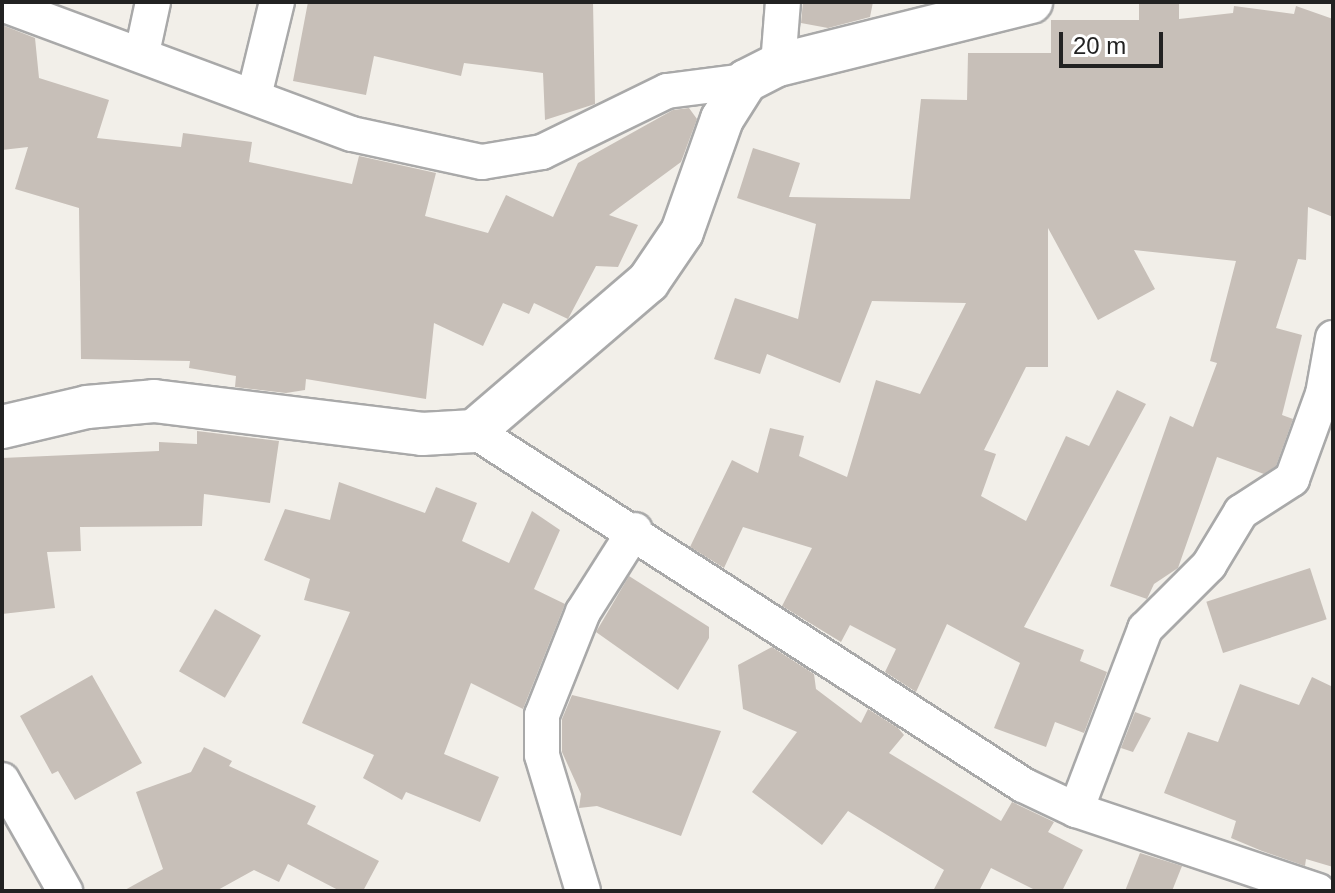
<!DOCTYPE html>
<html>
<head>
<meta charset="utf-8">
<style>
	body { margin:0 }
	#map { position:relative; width:1335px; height:893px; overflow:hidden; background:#f2efe9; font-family:Arial,sans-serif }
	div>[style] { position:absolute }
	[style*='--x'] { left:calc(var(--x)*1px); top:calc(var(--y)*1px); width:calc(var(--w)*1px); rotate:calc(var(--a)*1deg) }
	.building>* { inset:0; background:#c7bfb8; transform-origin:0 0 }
	.roads { filter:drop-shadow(2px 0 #a9a9a9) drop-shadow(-2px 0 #a9a9a9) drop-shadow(0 2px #a9a9a9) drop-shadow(0 -2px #a9a9a9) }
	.minor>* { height:34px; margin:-17px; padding:0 17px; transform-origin:17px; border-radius:17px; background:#fff }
	.tertiary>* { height:42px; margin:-21px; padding:0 21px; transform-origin:21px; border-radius:21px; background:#fff }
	span { translate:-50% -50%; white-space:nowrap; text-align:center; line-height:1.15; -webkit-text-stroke:6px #fff; paint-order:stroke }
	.frame { position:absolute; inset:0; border:4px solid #222; pointer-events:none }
	.scale { position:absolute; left:1059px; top:32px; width:104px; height:36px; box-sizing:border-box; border:4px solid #222; border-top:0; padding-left:10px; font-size:24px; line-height:28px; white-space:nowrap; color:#222; -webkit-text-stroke:6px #fff; paint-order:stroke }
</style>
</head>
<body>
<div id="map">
	<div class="building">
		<i style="clip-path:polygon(308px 2px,593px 2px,595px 104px,545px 120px,543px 73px,464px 63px,461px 76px,374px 56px,366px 95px,293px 81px)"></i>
		<i style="clip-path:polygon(803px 2px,873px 2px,870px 17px,828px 28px,801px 23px)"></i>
		<i style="clip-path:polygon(1179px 3px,1179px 19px,1233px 13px,1234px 6px,1294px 14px,1296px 6px,1333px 19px,1333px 217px,1308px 207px,1306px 260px,1298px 259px,1276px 328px,1302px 335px,1282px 415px,1293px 419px,1276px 466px,1264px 474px,1217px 457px,1178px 568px,1154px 584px,1147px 599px,1110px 586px,1170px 416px,1193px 427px,1217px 363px,1210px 361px,1236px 261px,1134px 250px,1155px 289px,1098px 320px,1048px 228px,1048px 367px,1026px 367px,984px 450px,996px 454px,981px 496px,1026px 521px,1066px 436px,1089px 446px,1117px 390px,1146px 404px,1024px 627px,1084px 650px,1080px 661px,1107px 672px,1084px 733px,1055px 722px,1046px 747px,994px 728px,1020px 663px,947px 624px,916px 692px,885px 672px,896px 649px,850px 625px,841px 642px,782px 606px,812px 548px,743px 527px,724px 568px,690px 547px,732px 460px,758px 473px,770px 428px,804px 436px,799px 456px,847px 477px,876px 380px,920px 394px,966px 303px,872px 301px,840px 383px,767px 354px,760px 374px,714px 359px,735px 298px,798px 319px,816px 224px,737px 198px,753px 148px,800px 163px,789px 197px,910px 199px,921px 99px,967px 100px,968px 53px,1051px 53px,1051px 20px,1139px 20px,1139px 4px)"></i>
		<i style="clip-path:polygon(2px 25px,35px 38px,39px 78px,109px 100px,97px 138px,181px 147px,183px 133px,252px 142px,249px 162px,352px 184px,359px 156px,436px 173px,425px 216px,488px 233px,506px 195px,553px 217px,578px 163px,673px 110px,689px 108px,697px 119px,681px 162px,609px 215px,638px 225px,618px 267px,596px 266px,568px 319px,534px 303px,529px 314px,503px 303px,483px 346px,434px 323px,426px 399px,306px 379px,305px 390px,286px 393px,235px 387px,236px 376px,189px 368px,190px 361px,81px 359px,79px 208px,15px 189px,28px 147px,2px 150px)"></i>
		<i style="clip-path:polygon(197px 431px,279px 441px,270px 503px,204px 494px,202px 526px,80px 527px,81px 551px,47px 552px,55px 608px,2px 614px,2px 458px,159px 451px,159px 442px,197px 444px)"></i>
		<i style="clip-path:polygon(339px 482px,425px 513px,436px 487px,477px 503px,462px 541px,509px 563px,532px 511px,560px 530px,534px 589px,565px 604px,523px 709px,471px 683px,444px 754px,499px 777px,480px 822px,406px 792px,402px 800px,363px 778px,374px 755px,302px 723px,350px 612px,304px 600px,310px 579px,264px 560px,285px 509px,330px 520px)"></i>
		<i style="left:1310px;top:568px;width:54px;height:109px;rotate:72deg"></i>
		<i style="clip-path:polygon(629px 576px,709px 627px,709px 638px,678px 690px,596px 632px)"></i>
		<i style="left:215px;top:609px;width:53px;height:72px;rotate:30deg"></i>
		<i style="clip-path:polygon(772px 647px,814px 674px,816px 689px,861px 723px,868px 709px,898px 728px,904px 735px,889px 753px,1001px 821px,1012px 802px,1054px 822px,1048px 832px,1083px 850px,1062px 891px,1037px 891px,991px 868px,979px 891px,933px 891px,944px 870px,848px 811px,822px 845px,752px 792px,797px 732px,743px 709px,738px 665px)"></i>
		<i style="clip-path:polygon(92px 675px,142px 763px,75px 800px,58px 771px,52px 774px,20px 716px)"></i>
		<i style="clip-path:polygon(1312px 677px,1333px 687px,1333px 867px,1306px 859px,1305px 866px,1262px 851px,1231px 838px,1236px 821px,1164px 793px,1188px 732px,1218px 742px,1240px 684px,1299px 705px)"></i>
		<i style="clip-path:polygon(572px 695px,721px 731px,681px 836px,597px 806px,579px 808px,581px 794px,562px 752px,562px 719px)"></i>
		<i style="clip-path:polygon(1135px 712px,1151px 718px,1133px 752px,1121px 748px)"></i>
		<i style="clip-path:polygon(204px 747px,232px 761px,229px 766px,316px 806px,307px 824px,379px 861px,363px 891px,340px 891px,288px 864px,279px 882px,254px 870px,216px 891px,123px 891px,163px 869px,136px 792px,191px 772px)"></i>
		<i style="clip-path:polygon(1140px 853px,1182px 866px,1172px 891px,1125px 891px)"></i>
	</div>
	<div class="roads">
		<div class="minor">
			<i style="--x:2;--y:4;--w:373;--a:20.4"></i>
			<i style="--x:352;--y:134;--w:133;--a:12.2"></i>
			<i style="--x:482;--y:162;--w:61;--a:-9.5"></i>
			<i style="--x:542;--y:152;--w:139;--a:-26"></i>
			<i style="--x:667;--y:91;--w:80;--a:-7.2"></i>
			<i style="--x:142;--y:53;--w:52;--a:-77.8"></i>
			<i style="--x:778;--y:65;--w:63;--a:-85.5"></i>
			<i style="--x:254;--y:96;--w:97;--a:-76.3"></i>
			<i style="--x:474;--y:431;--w:653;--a:32.81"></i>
			<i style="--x:1023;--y:785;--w:59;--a:25.3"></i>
			<i style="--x:1076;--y:810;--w:255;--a:18.5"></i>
			<i style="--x:2;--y:780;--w:128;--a:60.4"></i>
			<i style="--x:1076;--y:810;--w:194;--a:-69.1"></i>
			<i style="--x:1145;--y:629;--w:91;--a:-45"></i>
			<i style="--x:1209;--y:565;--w:62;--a:-58.9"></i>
			<i style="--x:1241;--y:512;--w:61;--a:-32.9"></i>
			<i style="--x:1292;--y:479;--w:90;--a:-70"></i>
			<i style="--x:1323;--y:394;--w:57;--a:-79.9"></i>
			<i style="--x:583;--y:891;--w:142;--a:-106.8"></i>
			<i style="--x:542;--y:755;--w:40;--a:-90"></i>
			<i style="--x:542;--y:715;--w:111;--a:-68.3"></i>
			<i style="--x:583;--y:612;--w:97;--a:-57.6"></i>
		</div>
		<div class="tertiary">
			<i style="--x:2;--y:427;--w:87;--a:-13.2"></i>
			<i style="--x:87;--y:407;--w:67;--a:-5.1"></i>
			<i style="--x:154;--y:401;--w:270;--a:7"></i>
			<i style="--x:422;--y:434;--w:52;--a:-3.3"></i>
			<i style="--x:474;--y:431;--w:229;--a:-40.6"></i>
			<i style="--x:648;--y:282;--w:60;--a:-55.8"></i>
			<i style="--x:682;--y:232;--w:120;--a:-70.5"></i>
			<i style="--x:722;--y:119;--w:45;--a:-57.7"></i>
			<i style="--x:746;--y:81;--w:36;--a:-27"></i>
			<i style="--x:778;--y:65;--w:261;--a:-14"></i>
		</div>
	</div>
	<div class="frame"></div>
	<div class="scale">20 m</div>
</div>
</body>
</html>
